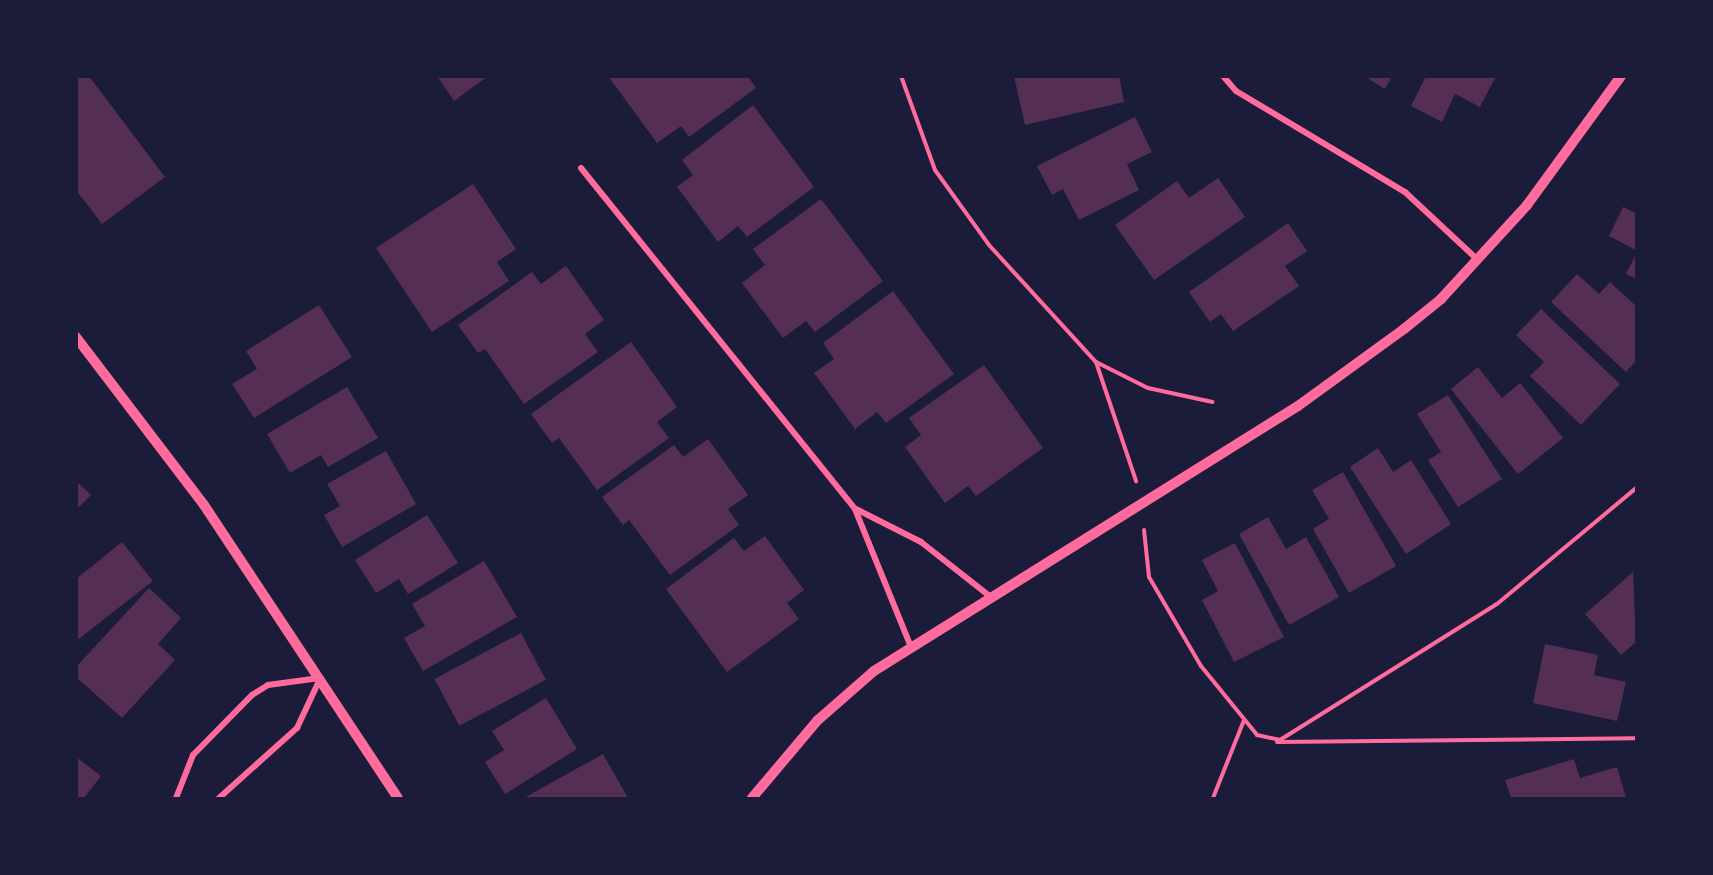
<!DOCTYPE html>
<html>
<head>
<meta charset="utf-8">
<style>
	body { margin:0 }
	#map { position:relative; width:1713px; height:875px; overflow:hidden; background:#1b1b3a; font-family:"Archivo Narrow",sans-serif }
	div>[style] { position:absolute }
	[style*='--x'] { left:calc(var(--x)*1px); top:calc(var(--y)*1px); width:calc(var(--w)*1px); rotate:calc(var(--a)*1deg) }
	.building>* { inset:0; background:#542f53; transform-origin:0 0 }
	.path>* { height:4px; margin:-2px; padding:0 2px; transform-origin:2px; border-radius:2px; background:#ff6b9d }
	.minor>* { height:6px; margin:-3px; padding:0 3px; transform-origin:3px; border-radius:3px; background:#ff6b9d }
	.tertiary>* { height:10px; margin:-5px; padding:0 5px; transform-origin:5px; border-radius:5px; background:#ff6b9d }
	span { translate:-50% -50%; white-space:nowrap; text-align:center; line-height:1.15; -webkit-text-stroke:5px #1b1b3a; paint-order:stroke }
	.frame { position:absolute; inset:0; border:78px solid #1b1b3a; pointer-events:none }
</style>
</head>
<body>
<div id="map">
	<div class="building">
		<i style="clip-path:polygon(76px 76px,89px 76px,165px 177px,102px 224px,76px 190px)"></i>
		<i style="clip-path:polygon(437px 76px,488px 76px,454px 101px)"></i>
		<i style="clip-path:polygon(608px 76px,748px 76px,756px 88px,689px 137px,681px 126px,657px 143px)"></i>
		<i style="clip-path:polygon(1014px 76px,1119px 76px,1124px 102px,1025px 125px)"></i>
		<i style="clip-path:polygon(1364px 76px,1392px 76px,1385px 89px)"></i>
		<i style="clip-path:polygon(1426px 76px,1496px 76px,1480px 107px,1455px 94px,1442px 122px,1411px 106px)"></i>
		<i style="clip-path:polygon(753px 105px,814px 187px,747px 237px,738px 226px,718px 242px,677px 187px,693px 175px,682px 160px)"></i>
		<i style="clip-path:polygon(1135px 117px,1152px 152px,1127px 164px,1139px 190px,1079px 220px,1063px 189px,1052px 195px,1037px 166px)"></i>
		<i style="clip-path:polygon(1218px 178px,1245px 217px,1154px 280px,1115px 225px,1177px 181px,1189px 198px)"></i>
		<i style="clip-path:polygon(473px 184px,516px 249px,497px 262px,509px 281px,432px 332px,376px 248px)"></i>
		<i style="clip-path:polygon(821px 199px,883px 281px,815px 332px,806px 321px,783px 338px,742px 283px,765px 265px,753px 249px)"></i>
		<i style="clip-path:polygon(1623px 207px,1636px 213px,1636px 250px,1609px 236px)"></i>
		<i style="clip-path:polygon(1288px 223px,1307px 251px,1285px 266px,1299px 286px,1233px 331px,1221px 314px,1210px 322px,1189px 292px)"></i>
		<i style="clip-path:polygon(1636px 254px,1636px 279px,1626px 274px)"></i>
		<i style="clip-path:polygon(566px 266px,604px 320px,585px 334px,598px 352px,524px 404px,485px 349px,478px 353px,458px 325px,532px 272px,541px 284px)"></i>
		<i style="clip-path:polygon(1577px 274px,1599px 294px,1610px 282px,1636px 306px,1636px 361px,1626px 372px,1551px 302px)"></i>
		<i style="clip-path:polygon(893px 291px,954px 374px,886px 423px,877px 412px,855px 429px,814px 373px,834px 359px,823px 343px)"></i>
		<i style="clip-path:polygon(319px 305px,352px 357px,254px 418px,232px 384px,257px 369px,246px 351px)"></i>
		<i style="clip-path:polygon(1541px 309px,1620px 384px,1581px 425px,1530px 376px,1544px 362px,1516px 335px)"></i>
		<i style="clip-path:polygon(631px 342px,677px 407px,657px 422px,669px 438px,597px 490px,559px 438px,552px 443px,531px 414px)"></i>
		<i style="clip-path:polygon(984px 365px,1043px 448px,976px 496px,968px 486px,945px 503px,905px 447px,921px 435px,909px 418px)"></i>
		<i style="clip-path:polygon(1478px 367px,1502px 398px,1520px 383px,1563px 438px,1518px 474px,1451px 389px)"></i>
		<i style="clip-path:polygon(347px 387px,378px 438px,328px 467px,321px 455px,290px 473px,267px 434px)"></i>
		<i style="clip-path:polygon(1448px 395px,1502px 479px,1458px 507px,1428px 460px,1441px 452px,1417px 414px)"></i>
		<i style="clip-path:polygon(708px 439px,748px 495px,728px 509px,739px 525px,670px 575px,629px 520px,623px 525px,602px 497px,674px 445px,683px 457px)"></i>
		<i style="clip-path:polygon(1378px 448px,1393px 472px,1411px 460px,1451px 524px,1406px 554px,1350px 467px)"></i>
		<i style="clip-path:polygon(386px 451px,416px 504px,342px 547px,324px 515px,340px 506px,327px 484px)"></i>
		<i style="clip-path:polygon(1343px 472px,1396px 566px,1349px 593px,1313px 529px,1329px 519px,1312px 490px)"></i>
		<i style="clip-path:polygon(76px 481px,91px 495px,76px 510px)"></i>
		<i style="clip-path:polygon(427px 515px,458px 563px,408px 594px,399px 579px,376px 593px,355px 560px)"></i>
		<i style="clip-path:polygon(1268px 517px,1286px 549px,1306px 537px,1339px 597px,1289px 625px,1239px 534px)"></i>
		<i style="clip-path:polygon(765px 536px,804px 590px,787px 603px,799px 619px,727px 672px,666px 589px,734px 538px,744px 551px)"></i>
		<i style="clip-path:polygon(122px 542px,153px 581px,76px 641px,76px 579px)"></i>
		<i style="clip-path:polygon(1235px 543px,1284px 637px,1234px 662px,1202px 600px,1218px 591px,1202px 560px)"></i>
		<i style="clip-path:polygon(484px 561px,517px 617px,423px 671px,404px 638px,425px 626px,412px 604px)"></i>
		<i style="clip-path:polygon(1633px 572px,1636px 642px,1621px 655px,1585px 614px)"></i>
		<i style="clip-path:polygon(149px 588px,181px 618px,158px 644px,175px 660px,122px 718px,76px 677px,76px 667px)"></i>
		<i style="left:521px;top:633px;width:53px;height:98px;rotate:62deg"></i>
		<i style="clip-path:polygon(1545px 644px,1598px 655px,1594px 675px,1626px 682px,1617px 721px,1533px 703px)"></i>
		<i style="clip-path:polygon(546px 698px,577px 749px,505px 794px,485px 762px,504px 750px,492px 731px)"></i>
		<i style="clip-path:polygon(603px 754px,628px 798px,524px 798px)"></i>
		<i style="clip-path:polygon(76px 757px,101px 776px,84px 798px,76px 798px)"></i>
		<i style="clip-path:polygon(1574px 759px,1580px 778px,1617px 767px,1626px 798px,1511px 798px,1505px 780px)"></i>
	</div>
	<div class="path">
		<i style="--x:901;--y:76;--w:100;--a:70.1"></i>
		<i style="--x:935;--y:170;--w:92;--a:54.2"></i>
		<i style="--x:989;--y:245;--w:159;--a:47.6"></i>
		<i style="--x:1096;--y:362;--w:126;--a:71.4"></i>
		<i style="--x:1096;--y:362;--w:58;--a:26.6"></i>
		<i style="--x:1148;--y:388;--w:66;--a:12.2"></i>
		<i style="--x:1144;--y:530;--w:47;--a:83.9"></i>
		<i style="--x:1149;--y:577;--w:103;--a:59.7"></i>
		<i style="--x:1201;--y:666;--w:89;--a:50.9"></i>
		<i style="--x:1257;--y:735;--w:24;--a:12"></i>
		<i style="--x:1280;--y:740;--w:256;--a:-32.1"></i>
		<i style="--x:1497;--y:604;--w:181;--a:-39.8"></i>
		<i style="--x:1277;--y:742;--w:359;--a:-0.6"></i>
		<i style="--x:1213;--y:798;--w:84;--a:-68.3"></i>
	</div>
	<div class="minor">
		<i style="--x:1223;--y:76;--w:20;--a:49"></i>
		<i style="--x:1236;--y:91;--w:197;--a:30.9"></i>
		<i style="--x:1405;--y:192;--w:100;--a:43"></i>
		<i style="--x:581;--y:168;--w:437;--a:51.2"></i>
		<i style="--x:855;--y:509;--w:149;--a:67.9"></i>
		<i style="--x:856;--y:509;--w:73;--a:26.9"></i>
		<i style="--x:921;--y:542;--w:89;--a:38.2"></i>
		<i style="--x:176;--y:798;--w:46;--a:-68.4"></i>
		<i style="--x:193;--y:755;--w:84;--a:-45.5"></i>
		<i style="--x:252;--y:695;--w:19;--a:-32"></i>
		<i style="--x:268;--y:685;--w:52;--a:-7.7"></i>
		<i style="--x:219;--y:798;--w:105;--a:-41.9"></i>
		<i style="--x:297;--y:728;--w:54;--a:-64.9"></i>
	</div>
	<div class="tertiary">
		<i style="--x:76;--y:337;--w:211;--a:52.7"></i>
		<i style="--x:204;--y:505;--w:351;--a:56.5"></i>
		<i style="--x:752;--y:798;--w:102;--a:-49.8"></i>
		<i style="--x:818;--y:720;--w:74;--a:-41.2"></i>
		<i style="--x:874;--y:671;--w:500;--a:-32.01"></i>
		<i style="--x:1298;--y:406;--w:131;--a:-36"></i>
		<i style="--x:1404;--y:329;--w:48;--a:-39"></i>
		<i style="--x:1441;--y:299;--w:127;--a:-47.5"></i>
		<i style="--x:1527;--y:205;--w:160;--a:-53.9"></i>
	</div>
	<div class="frame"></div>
</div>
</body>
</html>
